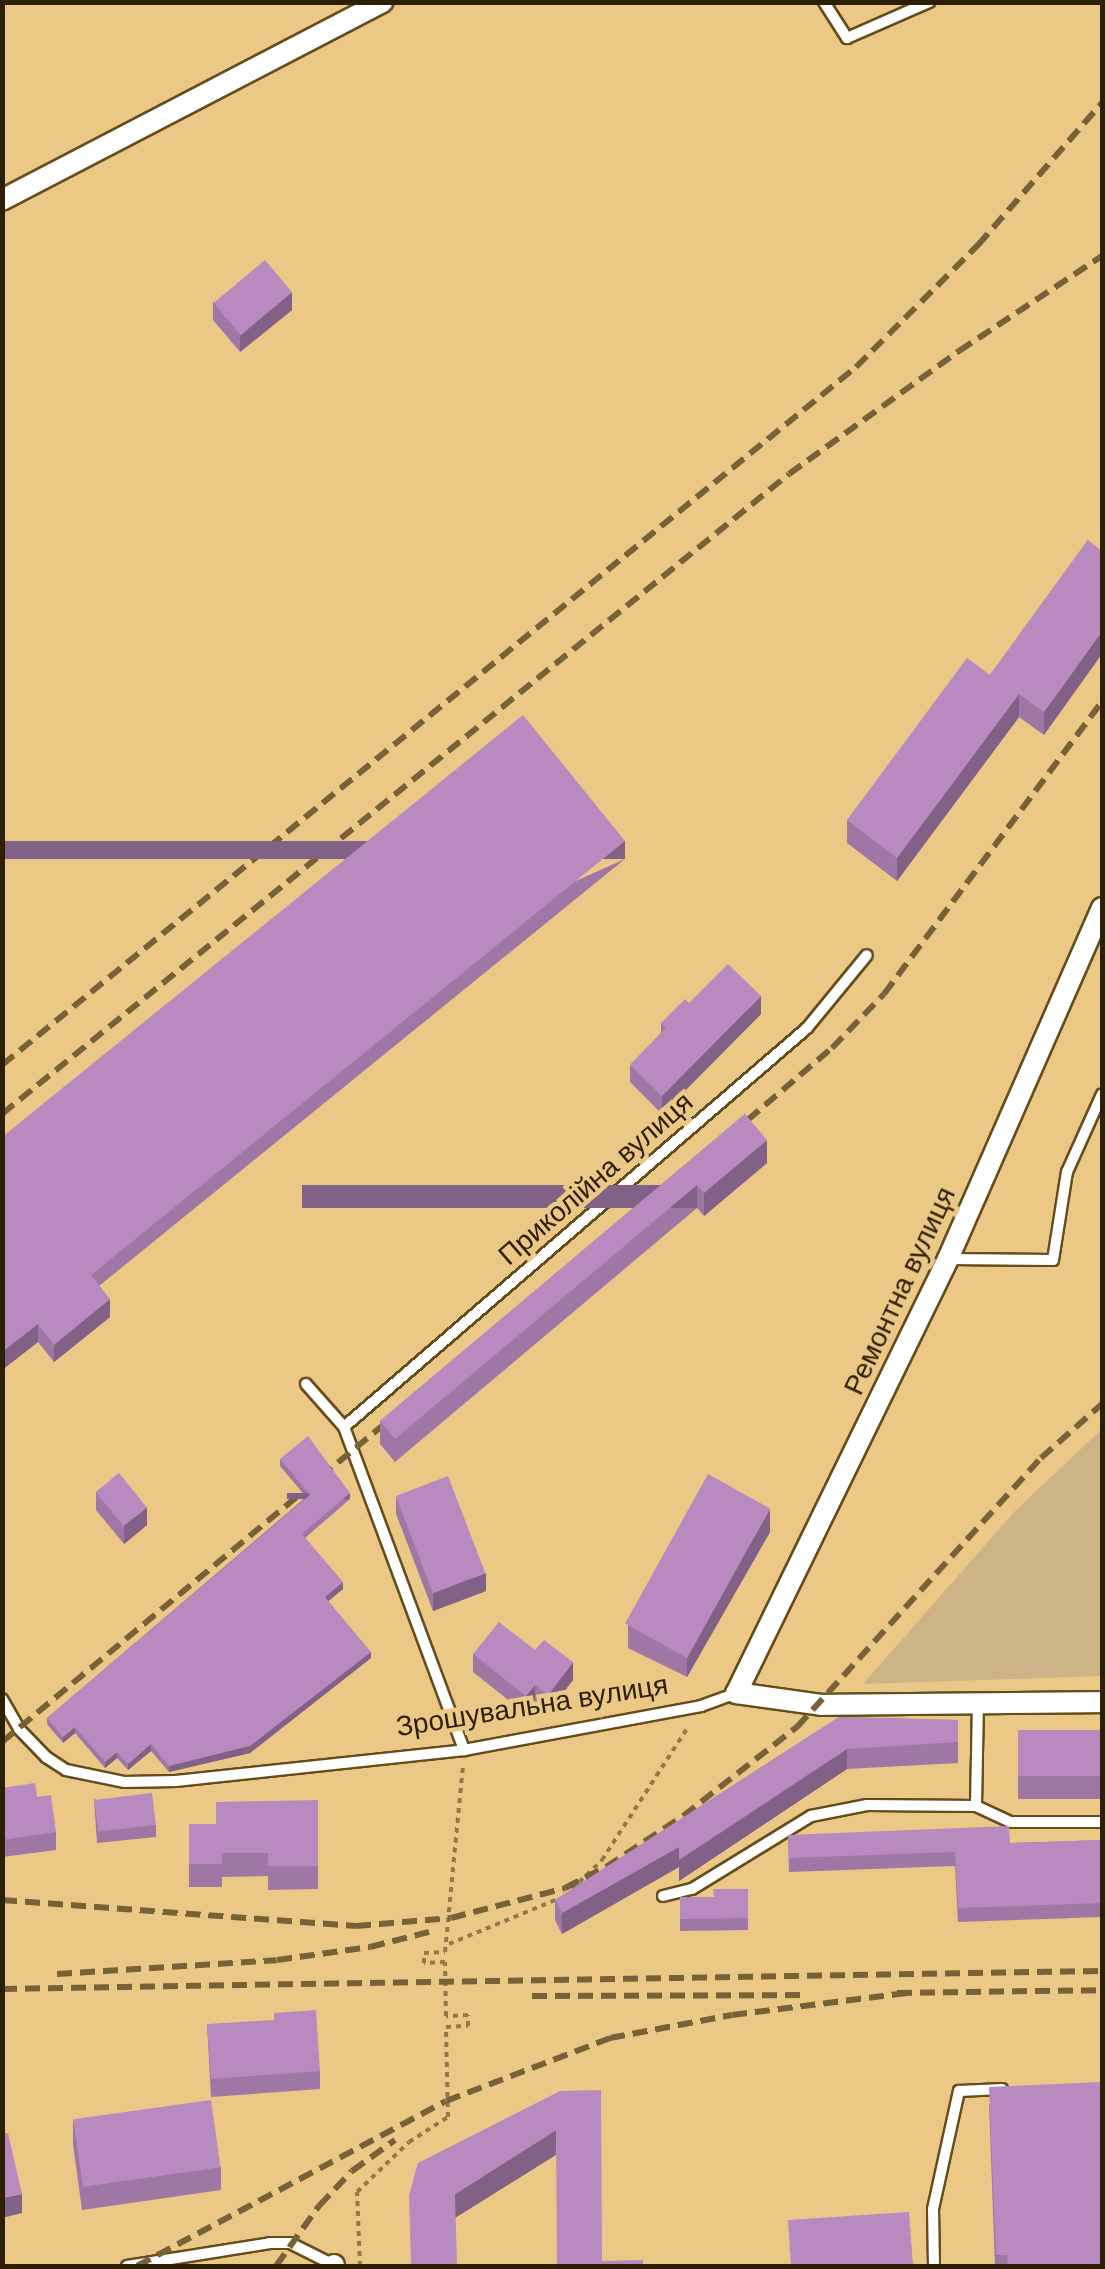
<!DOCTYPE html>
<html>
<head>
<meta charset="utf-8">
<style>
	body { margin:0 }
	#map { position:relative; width:1105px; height:2269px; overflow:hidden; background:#ebc886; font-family:"DM Sans",sans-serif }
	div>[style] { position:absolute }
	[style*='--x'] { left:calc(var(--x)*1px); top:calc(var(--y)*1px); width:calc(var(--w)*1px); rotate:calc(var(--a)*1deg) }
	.green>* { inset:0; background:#cdb486 }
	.path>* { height:4px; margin-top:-2px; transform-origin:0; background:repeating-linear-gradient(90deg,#92794a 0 5px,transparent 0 10px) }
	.roads { filter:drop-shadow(2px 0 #654d1b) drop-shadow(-2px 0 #654d1b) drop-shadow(0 2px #654d1b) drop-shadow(0 -2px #654d1b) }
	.service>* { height:10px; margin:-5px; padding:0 5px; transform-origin:5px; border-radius:5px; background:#fff }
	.minor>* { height:20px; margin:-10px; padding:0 10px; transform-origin:10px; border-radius:10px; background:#fff }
	.rail>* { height:6px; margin-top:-3px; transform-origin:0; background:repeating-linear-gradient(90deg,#776237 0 15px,transparent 0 23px) }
	.wall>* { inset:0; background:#9f77a5; transform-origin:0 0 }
	.shaded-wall>* { inset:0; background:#826186; transform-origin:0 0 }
	.building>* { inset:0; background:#b98ac0; transform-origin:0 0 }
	span { translate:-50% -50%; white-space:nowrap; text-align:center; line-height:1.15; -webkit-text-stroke:9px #ebc886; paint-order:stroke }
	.street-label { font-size:28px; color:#2c1f04 }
	.frame { position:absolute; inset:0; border:5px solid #2c1f04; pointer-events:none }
</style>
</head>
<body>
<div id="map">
	<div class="green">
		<i style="clip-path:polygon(1102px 1429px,1102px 1676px,863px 1684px,1015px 1511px)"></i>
	</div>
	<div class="path">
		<i style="--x:572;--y:1889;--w:42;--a:-44"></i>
		<i style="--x:602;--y:1860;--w:158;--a:-57.1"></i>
		<i style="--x:449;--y:1944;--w:115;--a:-22.5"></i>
		<i style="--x:360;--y:2266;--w:74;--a:-92.3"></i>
		<i style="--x:357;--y:2192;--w:72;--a:-43.9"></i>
		<i style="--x:409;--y:2142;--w:46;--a:-32.7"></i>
		<i style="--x:448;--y:2117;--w:90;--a:-91.3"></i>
		<i style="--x:446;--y:2027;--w:22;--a:-3"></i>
		<i style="--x:468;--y:2026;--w:11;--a:-90"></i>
		<i style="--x:468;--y:2015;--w:22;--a:177"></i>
		<i style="--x:446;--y:2016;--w:54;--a:-91.1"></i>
		<i style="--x:445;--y:1962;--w:21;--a:177"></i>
		<i style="--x:424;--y:1963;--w:10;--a:-90"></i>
		<i style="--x:424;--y:1953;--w:21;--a:-3"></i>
		<i style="--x:445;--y:1952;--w:189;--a:-84.5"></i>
	</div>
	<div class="roads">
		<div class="service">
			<i style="--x:824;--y:2;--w:43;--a:57.4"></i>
			<i style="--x:847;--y:38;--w:90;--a:-23.7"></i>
			<i style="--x:949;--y:1259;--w:104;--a:0.6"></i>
			<i style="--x:1053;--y:1260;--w:89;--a:-81"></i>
			<i style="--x:1067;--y:1172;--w:85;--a:-65.8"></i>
			<i style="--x:306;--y:1384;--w:57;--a:48.5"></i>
			<i style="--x:344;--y:1427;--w:345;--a:69.6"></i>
			<i style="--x:344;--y:1427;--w:611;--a:-40.75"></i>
			<i style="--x:807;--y:1028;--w:94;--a:-50.6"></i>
			<i style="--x:2;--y:1699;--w:34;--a:60"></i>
			<i style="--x:19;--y:1729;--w:39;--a:46"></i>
			<i style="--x:46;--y:1757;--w:24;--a:33"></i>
			<i style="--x:66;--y:1770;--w:59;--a:11.7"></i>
			<i style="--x:124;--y:1782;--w:52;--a:-1.1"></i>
			<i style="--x:176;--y:1781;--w:290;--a:-6.1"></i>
			<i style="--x:464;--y:1750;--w:241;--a:-10.5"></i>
			<i style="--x:701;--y:1706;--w:37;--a:-20"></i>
			<i style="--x:976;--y:1806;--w:38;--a:25"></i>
			<i style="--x:1011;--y:1822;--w:91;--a:0"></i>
			<i style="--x:663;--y:1896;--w:30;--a:-14"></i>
			<i style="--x:692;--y:1889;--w:140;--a:-31.5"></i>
			<i style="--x:811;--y:1816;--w:57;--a:-11.1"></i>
			<i style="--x:867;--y:1805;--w:109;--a:0.5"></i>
			<i style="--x:976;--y:1806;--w:103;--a:-88.9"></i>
			<i style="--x:127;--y:2266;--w:145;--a:-9.1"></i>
			<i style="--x:270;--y:2243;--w:20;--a:0"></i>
			<i style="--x:290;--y:2243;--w:49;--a:26.6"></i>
			<i style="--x:934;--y:2266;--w:57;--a:-91"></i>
			<i style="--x:933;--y:2209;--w:121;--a:-77.6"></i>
			<i style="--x:959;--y:2091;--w:43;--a:-2.7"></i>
		</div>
		<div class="minor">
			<i style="--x:2;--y:200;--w:429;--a:-27.5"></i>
			<i style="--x:1102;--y:908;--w:383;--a:113.7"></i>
			<i style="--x:948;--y:1259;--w:483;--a:116"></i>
			<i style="--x:736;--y:1693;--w:86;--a:8"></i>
			<i style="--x:821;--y:1705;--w:281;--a:-0.6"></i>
			<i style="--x:334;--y:2265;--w:1;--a:90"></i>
		</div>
	</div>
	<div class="rail">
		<i style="--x:2;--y:1065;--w:1103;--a:-39.26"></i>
		<i style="--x:856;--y:367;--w:173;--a:-45"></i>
		<i style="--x:978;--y:245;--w:189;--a:-48.9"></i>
		<i style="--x:2;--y:1114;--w:1014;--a:-39.12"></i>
		<i style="--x:789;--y:474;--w:210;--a:-35.9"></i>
		<i style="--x:959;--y:351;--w:172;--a:-33.6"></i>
		<i style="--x:730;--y:1135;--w:134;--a:-40.5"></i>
		<i style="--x:832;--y:1048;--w:75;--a:-46.1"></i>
		<i style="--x:884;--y:994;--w:365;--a:-53.3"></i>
		<i style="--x:2;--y:1742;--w:518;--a:-39.75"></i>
		<i style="--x:2;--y:1900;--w:355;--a:4.2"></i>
		<i style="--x:356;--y:1926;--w:95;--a:-4.8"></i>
		<i style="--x:451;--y:1918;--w:118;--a:-14.7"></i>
		<i style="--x:565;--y:1888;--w:46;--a:-27.1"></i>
		<i style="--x:606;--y:1867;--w:92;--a:-33.5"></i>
		<i style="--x:683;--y:1816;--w:145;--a:-38"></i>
		<i style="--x:797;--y:1727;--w:363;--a:-47.8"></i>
		<i style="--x:1041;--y:1458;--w:81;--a:-41.5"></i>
		<i style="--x:57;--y:1974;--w:220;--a:-3.6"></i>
		<i style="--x:277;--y:1960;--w:94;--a:-8"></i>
		<i style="--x:370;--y:1947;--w:61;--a:-14.3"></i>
		<i style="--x:2;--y:1989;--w:1100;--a:-0.94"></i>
		<i style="--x:897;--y:1993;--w:205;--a:-0.8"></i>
		<i style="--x:532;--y:1996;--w:270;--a:-0.2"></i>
		<i style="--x:137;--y:2266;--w:350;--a:-28.1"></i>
		<i style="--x:446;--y:2101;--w:176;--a:-21"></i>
		<i style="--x:610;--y:2038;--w:124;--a:-10.7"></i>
		<i style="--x:732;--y:2015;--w:176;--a:-7.2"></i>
		<i style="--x:276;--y:2266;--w:74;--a:-54.4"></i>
		<i style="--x:319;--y:2206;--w:48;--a:-46.7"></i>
		<i style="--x:352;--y:2171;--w:53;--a:-35.8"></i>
	</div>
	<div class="wall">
		<i style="clip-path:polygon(213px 302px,292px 310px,240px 352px,213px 320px)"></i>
		<i style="clip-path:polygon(1088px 540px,1044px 735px,1019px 717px,897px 881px,847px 843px,847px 820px,990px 675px)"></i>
		<i style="clip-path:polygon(625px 859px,99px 1286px,110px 1317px,54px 1362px,38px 1342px,2px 1370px,2px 1137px)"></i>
		<i style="clip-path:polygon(689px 1003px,761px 1014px,662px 1114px,630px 1082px,630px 1065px,661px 1033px,661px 1023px)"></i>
		<i style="clip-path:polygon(745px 1114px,767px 1163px,704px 1216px,697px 1208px,395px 1462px,380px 1444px,380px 1421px)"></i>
		<i style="clip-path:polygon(280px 1459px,350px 1499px,305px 1538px,343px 1589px,328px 1601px,371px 1658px,250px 1753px,169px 1772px,151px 1751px,128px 1770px,117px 1758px,105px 1768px,75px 1733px,63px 1743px,47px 1724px,47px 1718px,306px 1497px,280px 1466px)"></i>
		<i style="clip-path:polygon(96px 1492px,147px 1525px,124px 1544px,96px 1510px)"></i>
		<i style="clip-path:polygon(396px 1496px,486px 1591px,433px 1611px,396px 1514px)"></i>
		<i style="clip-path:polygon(770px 1532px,687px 1677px,628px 1648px,628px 1625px)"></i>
		<i style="clip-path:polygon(473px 1654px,573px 1680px,548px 1712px,535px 1702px,526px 1714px,473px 1672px)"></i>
		<i style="clip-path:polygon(839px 1717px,958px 1720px,958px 1763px,847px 1769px,679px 1881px,679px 1867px,562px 1934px,555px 1920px,555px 1900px)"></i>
		<i style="left:1018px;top:1730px;width:84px;height:69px"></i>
		<i style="clip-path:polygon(2px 1788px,37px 1797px,56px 1832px,56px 1850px,2px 1857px)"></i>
		<i style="clip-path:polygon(94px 1799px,156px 1825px,156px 1837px,97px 1843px)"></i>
		<i style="clip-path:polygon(318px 1800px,318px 1889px,268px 1890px,268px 1876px,222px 1877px,222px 1887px,189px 1887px,189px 1824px,216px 1824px)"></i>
		<i style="clip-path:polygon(788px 1835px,1010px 1843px,1102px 1840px,1102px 1917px,958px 1922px,955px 1866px,789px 1872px)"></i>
		<i style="clip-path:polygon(748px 1889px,748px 1930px,680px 1931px,680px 1897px,714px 1897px)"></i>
		<i style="clip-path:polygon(207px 2024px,320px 2071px,320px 2089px,211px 2097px)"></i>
		<i style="clip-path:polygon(989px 2104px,1102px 2266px,995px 2266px)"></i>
		<i style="clip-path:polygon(73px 2120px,221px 2167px,221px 2190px,82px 2210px,73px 2144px)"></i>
	</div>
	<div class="shaded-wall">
		<i style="clip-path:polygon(292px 292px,292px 310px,240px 352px,240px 335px)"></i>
		<i style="clip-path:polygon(1102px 631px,1102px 654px,1044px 735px,1044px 712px)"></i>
		<i style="clip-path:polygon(1019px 694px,1019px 717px,897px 881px,897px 858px)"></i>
		<i style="left:625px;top:841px;width:18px;height:688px;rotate:90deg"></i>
		<i style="clip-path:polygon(761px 996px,761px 1014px,662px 1114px,662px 1096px)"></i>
		<i style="clip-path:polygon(767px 1140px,767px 1163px,704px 1216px,704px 1193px)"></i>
		<i style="left:697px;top:1185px;width:23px;height:395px;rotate:90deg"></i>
		<i style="clip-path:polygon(110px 1299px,110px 1317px,54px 1362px,54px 1345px)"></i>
		<i style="clip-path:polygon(38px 1324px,38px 1342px,2px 1370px,2px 1352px)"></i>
		<i style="left:350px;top:1493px;width:6px;height:63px;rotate:90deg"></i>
		<i style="clip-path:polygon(147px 1507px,147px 1525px,124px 1544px,124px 1526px)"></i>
		<i style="clip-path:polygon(770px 1509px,770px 1532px,687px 1677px,687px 1654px)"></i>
		<i style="clip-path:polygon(486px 1573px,486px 1591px,433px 1611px,433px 1593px)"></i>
		<i style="clip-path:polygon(343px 1582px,343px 1589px,325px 1604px,325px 1597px)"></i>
		<i style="clip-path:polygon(371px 1652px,371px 1658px,250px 1753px,169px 1772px,169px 1766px)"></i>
		<i style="clip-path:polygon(573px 1662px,573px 1680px,548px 1712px,548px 1695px)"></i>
		<i style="clip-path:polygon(535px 1685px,535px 1702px,526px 1714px,526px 1696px)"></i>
		<i style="clip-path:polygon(75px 1727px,75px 1733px,63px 1743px,63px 1737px)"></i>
		<i style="clip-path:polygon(151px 1744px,151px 1751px,128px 1770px,128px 1764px)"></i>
		<i style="clip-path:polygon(847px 1749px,847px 1769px,679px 1881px,679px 1860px)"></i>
		<i style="clip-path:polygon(117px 1752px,117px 1758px,105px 1768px,105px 1762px)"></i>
		<i style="clip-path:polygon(679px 1847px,679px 1867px,562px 1934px,562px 1913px)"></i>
		<i style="clip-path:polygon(556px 2130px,556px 2155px,455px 2218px,455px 2194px)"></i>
		<i style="clip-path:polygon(22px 2194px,22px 2213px,2px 2218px,2px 2198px)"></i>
	</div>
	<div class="building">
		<i style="left:265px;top:260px;width:42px;height:67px;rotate:50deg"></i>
		<i style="clip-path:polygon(1088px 540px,1102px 551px,1102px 631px,1044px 712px,1019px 694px,897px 858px,847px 820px,967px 658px,990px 675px)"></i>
		<i style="clip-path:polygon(523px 715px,625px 841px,91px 1275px,110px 1299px,54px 1345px,38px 1324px,2px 1352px,2px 1137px)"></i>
		<i style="clip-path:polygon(728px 964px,761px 996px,662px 1096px,630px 1065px,666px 1028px,661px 1023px,685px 999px,689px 1003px)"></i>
		<i style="clip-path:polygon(745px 1114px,767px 1140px,704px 1193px,697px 1185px,395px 1439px,380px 1421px)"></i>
		<i style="clip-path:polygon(308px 1436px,350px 1493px,302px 1534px,343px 1582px,325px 1597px,371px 1652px,250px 1746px,169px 1766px,151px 1744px,128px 1764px,117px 1752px,105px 1762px,75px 1727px,63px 1737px,47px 1718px,310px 1495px,280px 1459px)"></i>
		<i style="left:119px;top:1473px;width:44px;height:30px;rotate:51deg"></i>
		<i style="left:708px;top:1474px;width:71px;height:171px;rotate:29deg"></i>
		<i style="left:448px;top:1476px;width:104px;height:56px;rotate:69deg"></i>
		<i style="clip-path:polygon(499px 1622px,535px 1650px,544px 1640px,573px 1662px,548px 1695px,535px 1685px,526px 1696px,473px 1654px)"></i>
		<i style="clip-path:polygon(839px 1717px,958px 1720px,958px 1742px,847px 1749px,679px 1860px,679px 1847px,562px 1913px,555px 1900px)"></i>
		<i style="left:1018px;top:1730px;width:84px;height:46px"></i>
		<i style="clip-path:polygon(35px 1783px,37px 1797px,51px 1795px,56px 1832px,2px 1840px,2px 1788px)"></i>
		<i style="left:152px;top:1793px;width:32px;height:58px;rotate:83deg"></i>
		<i style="clip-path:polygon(318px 1800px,318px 1866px,268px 1866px,268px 1853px,222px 1853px,222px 1864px,189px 1864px,189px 1824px,216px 1824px,216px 1802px)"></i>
		<i style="clip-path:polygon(1009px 1826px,1010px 1843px,1102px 1840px,1102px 1903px,958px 1908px,955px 1852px,789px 1858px,788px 1835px)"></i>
		<i style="clip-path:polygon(713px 1889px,748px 1889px,748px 1918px,680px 1919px,680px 1897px,714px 1897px)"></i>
		<i style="clip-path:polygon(316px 2010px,320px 2071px,211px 2079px,207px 2024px,274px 2020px,274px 2013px)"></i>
		<i style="clip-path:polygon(1102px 2082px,1102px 2266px,1008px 2266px,1007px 2255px,996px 2255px,989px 2087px)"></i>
		<i style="clip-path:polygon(601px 2090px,602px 2261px,643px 2260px,643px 2266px,557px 2266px,556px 2130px,455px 2194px,457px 2266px,411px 2266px,409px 2195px,418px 2163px,560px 2091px)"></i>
		<i style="left:211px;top:2100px;width:68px;height:139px;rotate:82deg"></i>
		<i style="clip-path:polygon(8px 2133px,22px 2194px,2px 2198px,2px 2134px)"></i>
		<i style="clip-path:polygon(909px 2212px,913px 2266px,791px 2266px,788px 2220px)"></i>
	</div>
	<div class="street-label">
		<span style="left:596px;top:1179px;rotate:-41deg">Приколійна вулиця</span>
		<span style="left:900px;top:1291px;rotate:-65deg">Ремонтна вулиця</span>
		<span style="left:532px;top:1706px;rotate:-9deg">Зрошувальна вулиця</span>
	</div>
	<div class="frame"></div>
</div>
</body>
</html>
